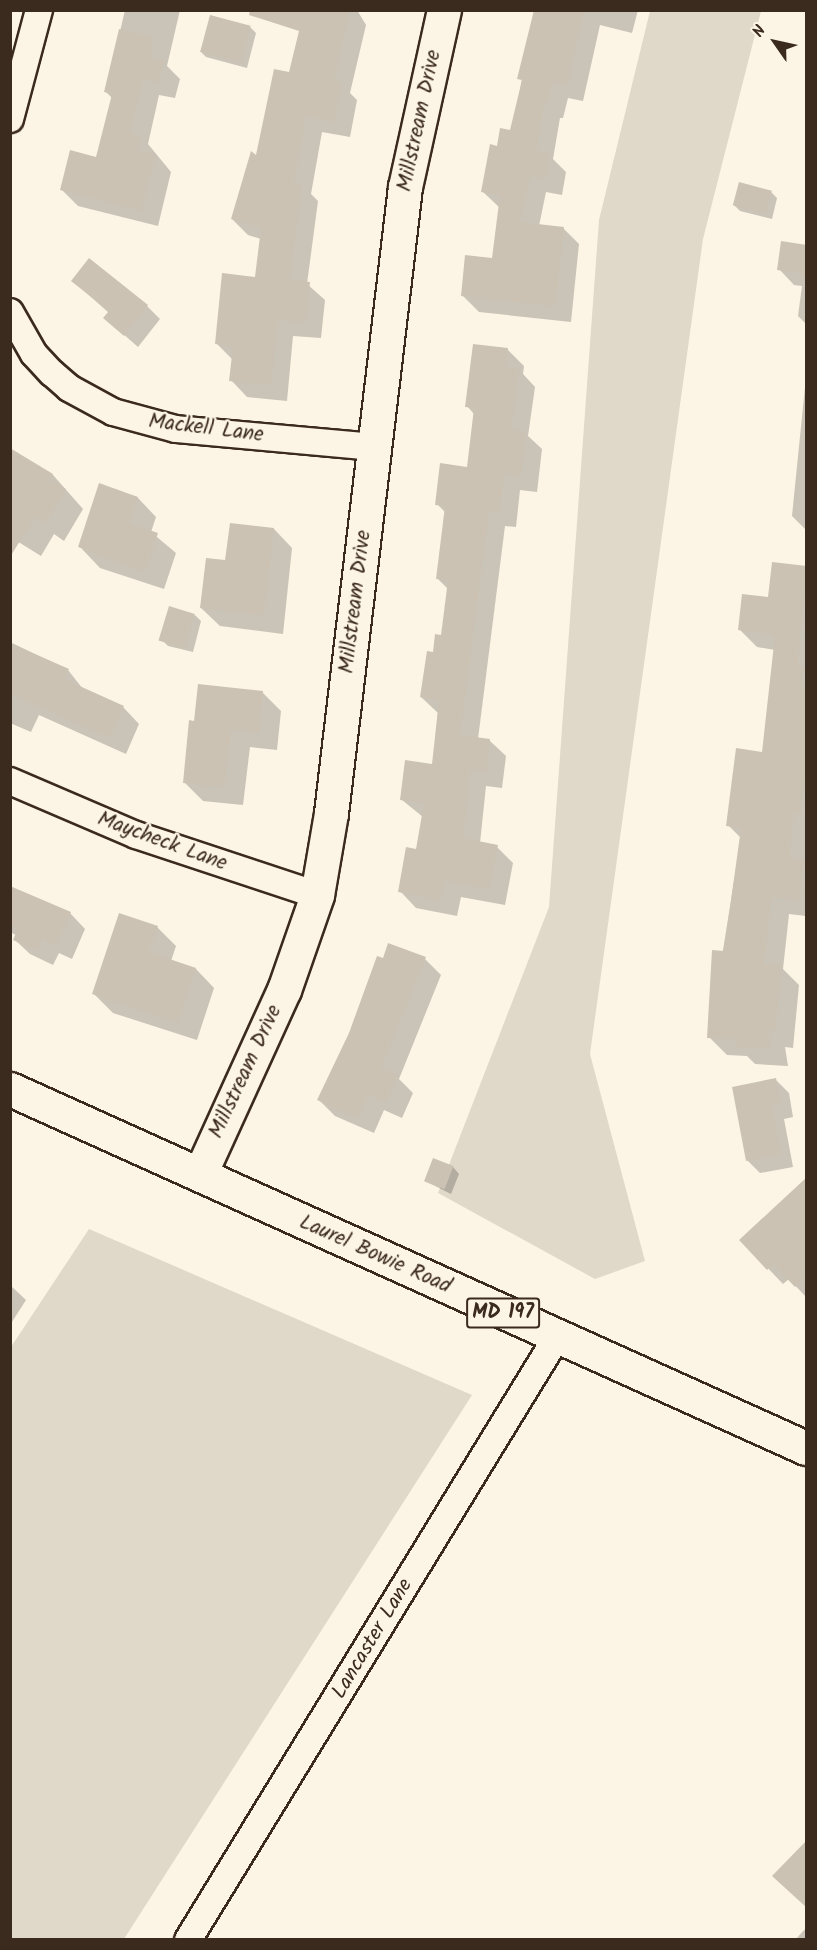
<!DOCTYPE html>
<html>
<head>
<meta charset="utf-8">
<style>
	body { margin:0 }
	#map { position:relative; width:817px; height:1950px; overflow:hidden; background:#fcf5e5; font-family:Kalam,sans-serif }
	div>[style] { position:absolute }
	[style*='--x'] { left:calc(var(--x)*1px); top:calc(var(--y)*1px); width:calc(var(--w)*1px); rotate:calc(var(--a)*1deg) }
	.green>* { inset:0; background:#e0d8c8 }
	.shadow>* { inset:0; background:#0003 }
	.building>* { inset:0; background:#ccc2b3; transform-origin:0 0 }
	.roads { filter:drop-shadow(2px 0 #3b2a1e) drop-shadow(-2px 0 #3b2a1e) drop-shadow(0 2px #3b2a1e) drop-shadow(0 -2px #3b2a1e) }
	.street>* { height:26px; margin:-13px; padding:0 13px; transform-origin:13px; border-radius:13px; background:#fcf5e5 }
	.secondary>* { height:33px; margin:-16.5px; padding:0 16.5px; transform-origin:16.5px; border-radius:16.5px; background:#fcf5e5 }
	.primary>* { height:33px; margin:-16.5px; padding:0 16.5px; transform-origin:16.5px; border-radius:16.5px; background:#fcf5e5 }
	span { translate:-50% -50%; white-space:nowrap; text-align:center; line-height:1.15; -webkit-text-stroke:4.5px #fcf5e5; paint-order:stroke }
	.shield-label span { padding:2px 4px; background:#fcf5e5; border:2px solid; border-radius:4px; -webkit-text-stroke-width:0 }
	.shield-label { font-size:20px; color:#3b2a1e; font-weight:700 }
	.street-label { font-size:21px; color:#3b2a1e }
	.frame { position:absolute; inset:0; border:12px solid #3b2a1e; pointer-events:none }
	.north { position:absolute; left:745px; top:12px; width:60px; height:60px; -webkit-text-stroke:4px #fcf5e5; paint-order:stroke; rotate:304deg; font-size:16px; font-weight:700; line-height:24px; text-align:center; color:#3b2a1e }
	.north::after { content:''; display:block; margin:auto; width:21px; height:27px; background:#3b2a1e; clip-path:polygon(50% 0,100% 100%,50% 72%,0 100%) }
</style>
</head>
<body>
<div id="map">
	<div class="green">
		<i style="clip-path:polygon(650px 11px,761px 11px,703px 239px,590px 1054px,645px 1261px,595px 1279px,438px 1193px,549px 907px,599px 220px)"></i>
		<i style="clip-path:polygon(89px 1229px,472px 1395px,124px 1939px,11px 1939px,11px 1347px)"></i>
	</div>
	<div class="shadow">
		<i style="clip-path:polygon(125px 10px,180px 10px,167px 66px,180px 79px,175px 98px,159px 95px,148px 144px,171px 172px,158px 226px,78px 206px,61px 189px,97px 159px,112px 98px,106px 92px)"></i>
		<i style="clip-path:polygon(305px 10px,357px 10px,366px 25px,350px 93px,357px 100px,350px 137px,322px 132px,311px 194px,318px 201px,307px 284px,325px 300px,321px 338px,293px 336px,287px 401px,247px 397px,231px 380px,233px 360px,216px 343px,256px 278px,261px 239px,248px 235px,232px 219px,290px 74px)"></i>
		<i style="clip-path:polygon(535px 10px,638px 10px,632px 33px,600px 25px,583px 101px,568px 98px,563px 118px,560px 118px,553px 159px,566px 172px,562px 195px,546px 192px,539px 226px,563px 228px,579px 244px,571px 322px,479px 312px,462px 295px,494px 260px,500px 208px,482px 191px,498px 148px,512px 132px)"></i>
		<i style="clip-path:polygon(250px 27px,256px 33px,247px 68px,206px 57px,200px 51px)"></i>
		<i style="clip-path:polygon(771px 192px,777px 198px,772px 219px,740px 211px,734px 205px)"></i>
		<i style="clip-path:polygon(806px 246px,806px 324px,798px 316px,802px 286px,794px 285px,779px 269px)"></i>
		<i style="clip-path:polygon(73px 281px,147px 306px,160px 319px,138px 347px,105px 318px,109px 313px)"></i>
		<i style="clip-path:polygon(507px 349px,524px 366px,523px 374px,535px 387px,528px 436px,542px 449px,537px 492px,520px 490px,516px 527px,505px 526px,478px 739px,489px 740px,506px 756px,502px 788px,486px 786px,480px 843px,497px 847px,513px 863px,505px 905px,461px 897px,457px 916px,416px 908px,400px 891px,417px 851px,423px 817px,402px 800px,433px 765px,438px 713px,421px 697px,443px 637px,448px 589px,438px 579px,446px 513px,437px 504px,469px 468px,474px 414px,467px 406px)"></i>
		<i style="clip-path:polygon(806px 377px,806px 530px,792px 516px)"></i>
		<i style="clip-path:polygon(13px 451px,53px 475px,83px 509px,64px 541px,54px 534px,41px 556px,12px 538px)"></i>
		<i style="clip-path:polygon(100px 485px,138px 498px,156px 517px,151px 532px,176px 553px,164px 589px,100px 568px,82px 549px)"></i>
		<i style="clip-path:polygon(274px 529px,292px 548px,283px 634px,220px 626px,201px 608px,227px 562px)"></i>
		<i style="clip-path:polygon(806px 567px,806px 916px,789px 914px,783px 969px,799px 985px,793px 1048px,785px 1047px,788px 1066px,755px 1064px,747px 1056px,727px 1055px,709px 1037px,741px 838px,728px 825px,763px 753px,775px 650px,757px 647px,739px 629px)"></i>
		<i style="clip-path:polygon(195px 615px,201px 621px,193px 652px,168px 646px,162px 640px)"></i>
		<i style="clip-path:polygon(10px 642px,68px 670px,83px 689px,123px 707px,139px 724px,126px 754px,39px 715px,31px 732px,10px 723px)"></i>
		<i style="clip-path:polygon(262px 692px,281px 711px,277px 750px,250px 747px,243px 805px,203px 801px,184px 782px,195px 722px)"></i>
		<i style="clip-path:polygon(10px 892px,70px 913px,85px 929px,72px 959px,59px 953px,53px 965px,30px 954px,14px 939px,16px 935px,10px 932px)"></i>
		<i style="clip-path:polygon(157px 927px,176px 946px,171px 961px,196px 969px,214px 988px,197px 1040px,113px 1013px,94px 994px)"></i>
		<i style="clip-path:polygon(425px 959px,441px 975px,399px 1079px,413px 1093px,402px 1118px,384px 1110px,374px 1133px,335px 1116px,319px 1100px)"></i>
		<i style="clip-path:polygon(776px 1080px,789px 1093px,793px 1117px,784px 1119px,793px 1167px,760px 1173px,747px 1160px)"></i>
		<i style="clip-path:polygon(453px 1167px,459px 1174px,451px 1194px,425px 1181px)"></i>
		<i style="clip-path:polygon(806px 1179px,806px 1297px,789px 1279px,783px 1284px,741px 1240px)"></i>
		<i style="clip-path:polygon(10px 1285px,26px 1300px,10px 1325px)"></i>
		<i style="clip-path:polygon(806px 1928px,806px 1940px,795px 1940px)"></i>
	</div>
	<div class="building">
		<i style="clip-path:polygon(250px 10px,350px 10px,334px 81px,342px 82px,334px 122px,306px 116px,294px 183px,302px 184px,290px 280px,310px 282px,306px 323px,278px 320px,271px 385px,229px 381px,233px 346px,215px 344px,222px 273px,255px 277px,261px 228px,231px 219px,251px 151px,256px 155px,274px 69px,289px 72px,299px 31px,249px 15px)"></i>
		<i style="clip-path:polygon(534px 10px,584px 10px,567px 86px,552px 82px,547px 103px,544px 102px,536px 151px,551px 154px,546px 179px,530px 176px,520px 222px,564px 227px,555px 306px,461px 296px,465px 255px,492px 258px,500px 195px,481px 192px,490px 144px,497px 146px,500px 128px,510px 130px,522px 80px,517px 79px)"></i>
		<i style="left:210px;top:15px;width:42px;height:38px;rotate:15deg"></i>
		<i style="clip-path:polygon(119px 29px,154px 37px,150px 57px,164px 61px,159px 83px,143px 79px,130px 133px,141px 136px,137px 150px,156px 154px,141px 211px,60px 190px,70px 150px,96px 157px,112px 94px,104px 92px)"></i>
		<i style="left:739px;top:182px;width:34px;height:24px;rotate:15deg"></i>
		<i style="clip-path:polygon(781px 241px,807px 245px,807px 274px,777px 270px)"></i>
		<i style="clip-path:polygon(89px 258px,148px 305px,124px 336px,103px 318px,109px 311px,71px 281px)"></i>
		<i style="clip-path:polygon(473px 344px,508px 348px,506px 367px,519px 369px,511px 430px,526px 432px,521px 476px,504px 474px,500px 512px,489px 511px,460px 735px,490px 739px,486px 772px,470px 770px,463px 838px,498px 845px,489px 889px,445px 881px,441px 900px,398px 892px,406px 847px,416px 849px,424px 803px,400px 800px,405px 760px,432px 764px,439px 700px,420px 697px,427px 651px,433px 652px,435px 634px,441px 635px,448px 580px,436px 579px,445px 506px,435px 505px,440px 463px,467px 467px,474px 408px,465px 407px)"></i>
		<i style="clip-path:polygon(10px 448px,53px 474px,50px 480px,66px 489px,45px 523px,35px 517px,10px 557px)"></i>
		<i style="clip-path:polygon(99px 483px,138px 497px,129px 523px,158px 533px,145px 572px,78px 547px)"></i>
		<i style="clip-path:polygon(230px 523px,274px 528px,264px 615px,200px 608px,206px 558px,225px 560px)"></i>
		<i style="clip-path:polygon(772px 562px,807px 566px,797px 666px,804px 667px,801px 686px,807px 687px,807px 762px,800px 814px,794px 813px,789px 858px,804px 859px,799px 900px,771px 897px,764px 964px,782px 965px,775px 1031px,768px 1030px,771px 1049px,736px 1047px,736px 1039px,707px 1038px,712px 950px,724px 951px,741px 828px,726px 826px,736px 748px,762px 752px,775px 635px,738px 630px,742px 594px,768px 597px)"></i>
		<i style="left:169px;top:606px;width:27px;height:36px;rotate:17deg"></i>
		<i style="clip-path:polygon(10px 643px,69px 669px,64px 679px,124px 706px,110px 738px,10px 694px)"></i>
		<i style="clip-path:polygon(198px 684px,263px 691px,259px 732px,231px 729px,224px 787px,183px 783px,189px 720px,194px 721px)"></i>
		<i style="clip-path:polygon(10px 886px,71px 912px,56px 945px,43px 939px,38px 951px,13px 940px,18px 928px,10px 924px)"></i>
		<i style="clip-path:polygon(119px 913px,158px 926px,149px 952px,196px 968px,178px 1023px,92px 994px)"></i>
		<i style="clip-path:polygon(388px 943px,426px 957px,381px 1068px,398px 1075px,386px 1102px,368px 1095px,357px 1118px,317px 1100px,349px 1033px,377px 956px,383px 958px)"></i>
		<i style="clip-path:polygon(776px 1078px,781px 1104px,772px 1106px,781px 1154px,746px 1161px,732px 1087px)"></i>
		<i style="left:433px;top:1158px;width:22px;height:25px;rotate:21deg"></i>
		<i style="clip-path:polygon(807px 1177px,807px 1276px,795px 1287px,773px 1264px,767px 1270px,739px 1240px)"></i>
		<i style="clip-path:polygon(807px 1840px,807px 1908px,772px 1876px)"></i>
	</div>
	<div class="roads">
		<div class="street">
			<i style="--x:10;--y:119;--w:113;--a:-75.1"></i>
			<i style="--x:10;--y:312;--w:48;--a:60.3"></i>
			<i style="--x:34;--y:354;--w:26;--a:47"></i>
			<i style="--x:52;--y:373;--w:23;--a:41"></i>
			<i style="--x:69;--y:388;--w:50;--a:28.6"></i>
			<i style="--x:113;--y:412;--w:65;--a:15.1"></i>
			<i style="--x:176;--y:429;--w:200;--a:5.2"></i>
			<i style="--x:10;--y:781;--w:137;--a:23.2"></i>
			<i style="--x:136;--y:835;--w:191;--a:18.3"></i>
			<i style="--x:188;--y:1940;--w:707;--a:-58.54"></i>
		</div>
		<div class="secondary">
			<i style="--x:200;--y:1174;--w:202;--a:-65.5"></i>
			<i style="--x:284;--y:990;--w:101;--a:-70.8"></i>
			<i style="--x:317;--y:895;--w:83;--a:-80.3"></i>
			<i style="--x:331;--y:813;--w:630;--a:-83.26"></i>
			<i style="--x:405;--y:187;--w:181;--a:-77.6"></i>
		</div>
		<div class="primary">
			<i style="--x:10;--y:1089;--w:873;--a:24.28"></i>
		</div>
	</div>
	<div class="shield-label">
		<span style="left:503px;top:1313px">MD 197</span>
	</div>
	<div class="street-label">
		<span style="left:420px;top:121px;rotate:-78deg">Millstream Drive</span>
		<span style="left:206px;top:429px;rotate:7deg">Mackell Lane</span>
		<span style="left:356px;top:602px;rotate:-83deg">Millstream Drive</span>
		<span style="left:162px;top:842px;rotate:20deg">Maycheck Lane</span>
		<span style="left:246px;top:1072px;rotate:-65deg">Millstream Drive</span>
		<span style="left:375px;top:1255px;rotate:24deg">Laurel Bowie Road</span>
		<span style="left:373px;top:1639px;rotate:-59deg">Lancaster Lane</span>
	</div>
	<div class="frame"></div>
	<div class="north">N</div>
</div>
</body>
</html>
